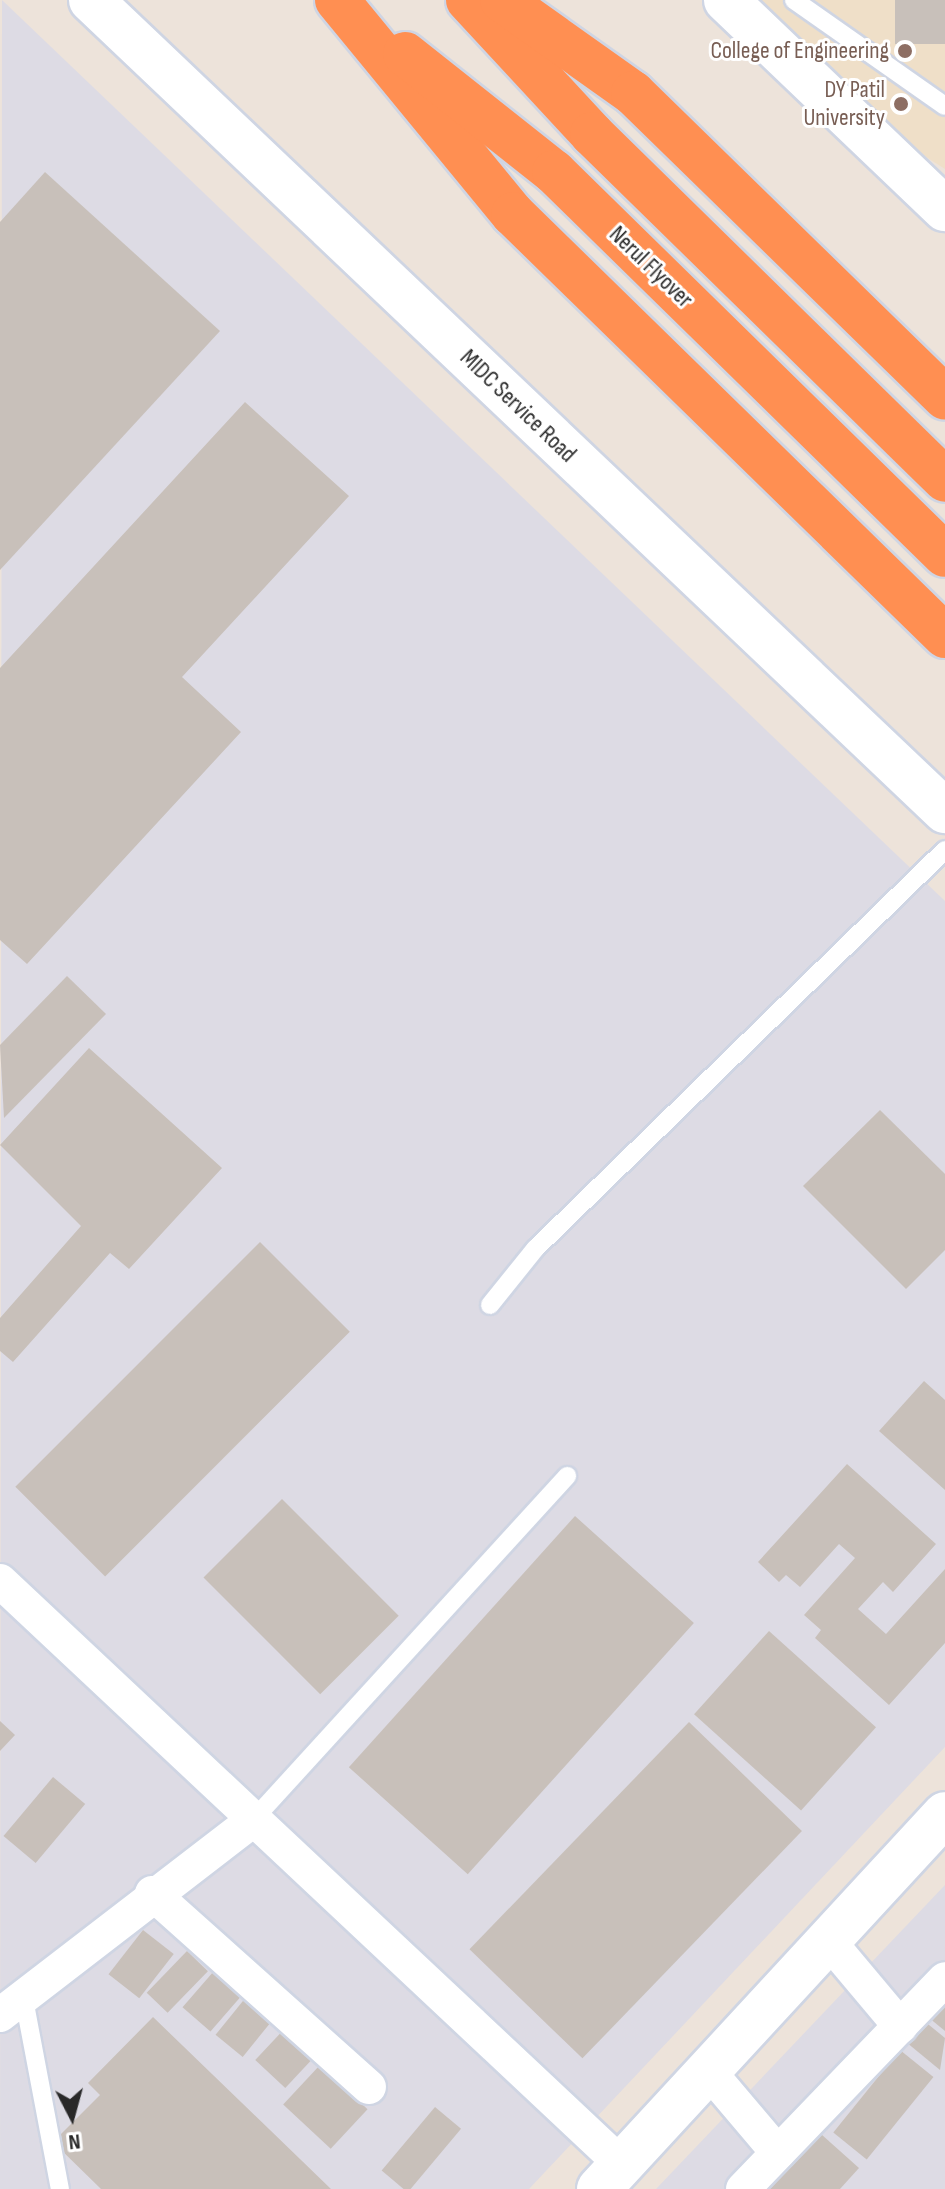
<!DOCTYPE html>
<html>
<head>
<meta charset="utf-8">
<style>
	body { margin:0 }
	#map { position:relative; width:945px; height:2189px; overflow:hidden; background:#ede3da; font-family:"Sofia Sans Condensed",sans-serif }
	div>[style] { position:absolute }
	[style*='--x'] { left:calc(var(--x)*1px); top:calc(var(--y)*1px); width:calc(var(--w)*1px); rotate:calc(var(--a)*1deg) }
	.industrial>* { inset:0; background:#dddbe4 }
	.education>* { inset:0; background:#efdfc8 }
	.building>* { inset:0; background:#c8c0ba; transform-origin:0 0 }
	.roads { filter:drop-shadow(2px 0 #cfd5e3) drop-shadow(-2px 0 #cfd5e3) drop-shadow(0 2px #cfd5e3) drop-shadow(0 -2px #cfd5e3) }
	.lane>* { height:18px; margin:-9px; padding:0 9px; transform-origin:9px; border-radius:9px; background:#fff }
	.street>* { height:34px; margin:-17px; padding:0 17px; transform-origin:17px; border-radius:17px; background:#fff }
	.secondary>* { height:44px; margin:-22px; padding:0 22px; transform-origin:22px; border-radius:22px; background:#fff }
	.highway>* { height:44px; margin:-22px; padding:0 22px; transform-origin:22px; border-radius:22px; background:#ff8f52 }
	.dots>* { width:22px; height:22px; translate:-50% -50%; box-sizing:border-box; border:4px solid #fff; border-radius:50% }
	span { translate:-50% -50%; white-space:nowrap; text-align:center; line-height:1.15; -webkit-text-stroke:6px #fff; paint-order:stroke }
	.education-label { font-size:24px; color:#785e54 }
	.right { translate:-100% -50%; text-align:right }
	.street-label { font-size:24px; color:#292929 }
	.north { position:absolute; left:32px; top:2077px; width:80px; height:80px; -webkit-text-stroke:6px #fff; paint-order:stroke; rotate:174deg; font-size:22px; font-weight:700; line-height:32px; text-align:center; color:#292929 }
	.north::after { content:''; display:block; margin:auto; width:28px; height:36px; background:#292929; clip-path:polygon(50% 0,100% 100%,50% 72%,0 100%) }
</style>
</head>
<body>
<div id="map">
	<div class="industrial">
		<i style="clip-path:polygon(2px 0,945px 901px,945px 1747px,529px 2189px,0 2189px)"></i>
		<i style="clip-path:polygon(945px 1885px,945px 2189px,656px 2189px)"></i>
	</div>
	<div class="education">
		<i style="clip-path:polygon(750px 0,945px 0,945px 169px,885px 131px)"></i>
	</div>
	<div class="building">
		<i style="left:895px;top:0;width:50px;height:44px"></i>
		<i style="clip-path:polygon(45px 172px,220px 331px,0 570px,0 222px)"></i>
		<i style="clip-path:polygon(245px 402px,349px 496px,182px 677px,241px 732px,27px 964px,0 940px,0 668px)"></i>
		<i style="clip-path:polygon(67px 976px,106px 1014px,4px 1118px,0 1045px)"></i>
		<i style="clip-path:polygon(89px 1048px,222px 1168px,129px 1269px,110px 1253px,13px 1362px,0 1351px,0 1318px,81px 1226px,0 1145px)"></i>
		<i style="clip-path:polygon(880px 1110px,945px 1174px,945px 1250px,906px 1289px,803px 1186px)"></i>
		<i style="left:260px;top:1242px;width:127px;height:346px;rotate:45deg"></i>
		<i style="clip-path:polygon(924px 1381px,945px 1400px,945px 1490px,879px 1431px)"></i>
		<i style="clip-path:polygon(847px 1464px,936px 1544px,893px 1592px,883px 1582px,858px 1609px,886px 1634px,945px 1569px,945px 1643px,889px 1705px,815px 1638px,821px 1630px,804px 1615px,855px 1558px,839px 1544px,800px 1587px,786px 1575px,779px 1582px,758px 1562px)"></i>
		<i style="left:282px;top:1499px;width:165px;height:111px;rotate:45deg"></i>
		<i style="left:575px;top:1516px;width:160px;height:338px;rotate:42deg"></i>
		<i style="left:769px;top:1631px;width:144px;height:112px;rotate:42deg"></i>
		<i style="clip-path:polygon(0 1721px,15px 1735px,0 1751px)"></i>
		<i style="left:689px;top:1722px;width:157px;height:316px;rotate:44deg"></i>
		<i style="left:53px;top:1777px;width:42px;height:77px;rotate:40deg"></i>
		<i style="left:143px;top:1930px;width:39px;height:56px;rotate:38deg"></i>
		<i style="left:187px;top:1951px;width:29px;height:58px;rotate:44deg"></i>
		<i style="left:214px;top:1971px;width:37px;height:48px;rotate:41deg"></i>
		<i style="left:247px;top:1996px;width:35px;height:50px;rotate:39deg"></i>
		<i style="clip-path:polygon(945px 1996px,945px 2031px,928px 2017px)"></i>
		<i style="clip-path:polygon(153px 2017px,331px 2189px,101px 2189px,53px 2142px,100px 2095px,88px 2083px)"></i>
		<i style="clip-path:polygon(923px 2020px,945px 2038px,940px 2070px,906px 2042px)"></i>
		<i style="left:288px;top:2025px;width:41px;height:48px;rotate:43deg"></i>
		<i style="left:900px;top:2050px;width:43px;height:106px;rotate:39deg"></i>
		<i style="left:320px;top:2065px;width:65px;height:54px;rotate:43deg"></i>
		<i style="left:435px;top:2107px;width:34px;height:83px;rotate:40deg"></i>
		<i style="clip-path:polygon(812px 2126px,859px 2168px,840px 2189px,765px 2189px)"></i>
	</div>
	<div class="roads">
		<div class="lane">
			<i style="--x:794;--y:0;--w:184;--a:35.1"></i>
			<i style="--x:490;--y:1305;--w:72;--a:-51.2"></i>
			<i style="--x:535;--y:1249;--w:572;--a:-44.22"></i>
			<i style="--x:253;--y:1820;--w:466;--a:-47.6"></i>
			<i style="--x:24;--y:1999;--w:193;--a:79.3"></i>
		</div>
		<div class="street">
			<i style="--x:0;--y:1581;--w:848;--a:43.18"></i>
			<i style="--x:152;--y:1893;--w:291;--a:41.8"></i>
			<i style="--x:827;--y:1939;--w:114;--a:50"></i>
			<i style="--x:0;--y:2015;--w:319;--a:-37.6"></i>
			<i style="--x:706;--y:2068;--w:111;--a:49.7"></i>
			<i style="--x:743;--y:2189;--w:291;--a:-46.1"></i>
		</div>
		<div class="secondary">
			<i style="--x:91;--y:0;--w:1178;--a:43.52"></i>
			<i style="--x:726;--y:0;--w:303;--a:43.7"></i>
			<i style="--x:599;--y:2189;--w:510;--a:-47.3"></i>
		</div>
		<div class="highway">
			<i style="--x:337;--y:0;--w:277;--a:50.6"></i>
			<i style="--x:513;--y:214;--w:604;--a:44.33"></i>
			<i style="--x:468;--y:0;--w:183;--a:47.2"></i>
			<i style="--x:592;--y:134;--w:494;--a:44.4"></i>
			<i style="--x:502;--y:0;--w:161;--a:35.4"></i>
			<i style="--x:633;--y:93;--w:436;--a:44.3"></i>
			<i style="--x:405;--y:54;--w:190;--a:38.4"></i>
			<i style="--x:554;--y:172;--w:547;--a:44.41"></i>
		</div>
	</div>
	<div class="dots">
		<i style="left:905px;top:51px;background:#8d6e63"></i>
		<i style="left:901px;top:104px;background:#8d6e63"></i>
	</div>
	<div class="education-label">
		<span class="right" style="left:889px;top:51px">College of Engineering</span>
		<span class="right" style="left:885px;top:104px">DY Patil<br>University</span>
	</div>
	<div class="street-label">
		<span style="left:651px;top:267px;rotate:44deg">Nerul Flyover</span>
		<span style="left:518px;top:406px;rotate:44deg">MIDC Service Road</span>
	</div>
	<div class="north">N</div>
</div>
</body>
</html>
